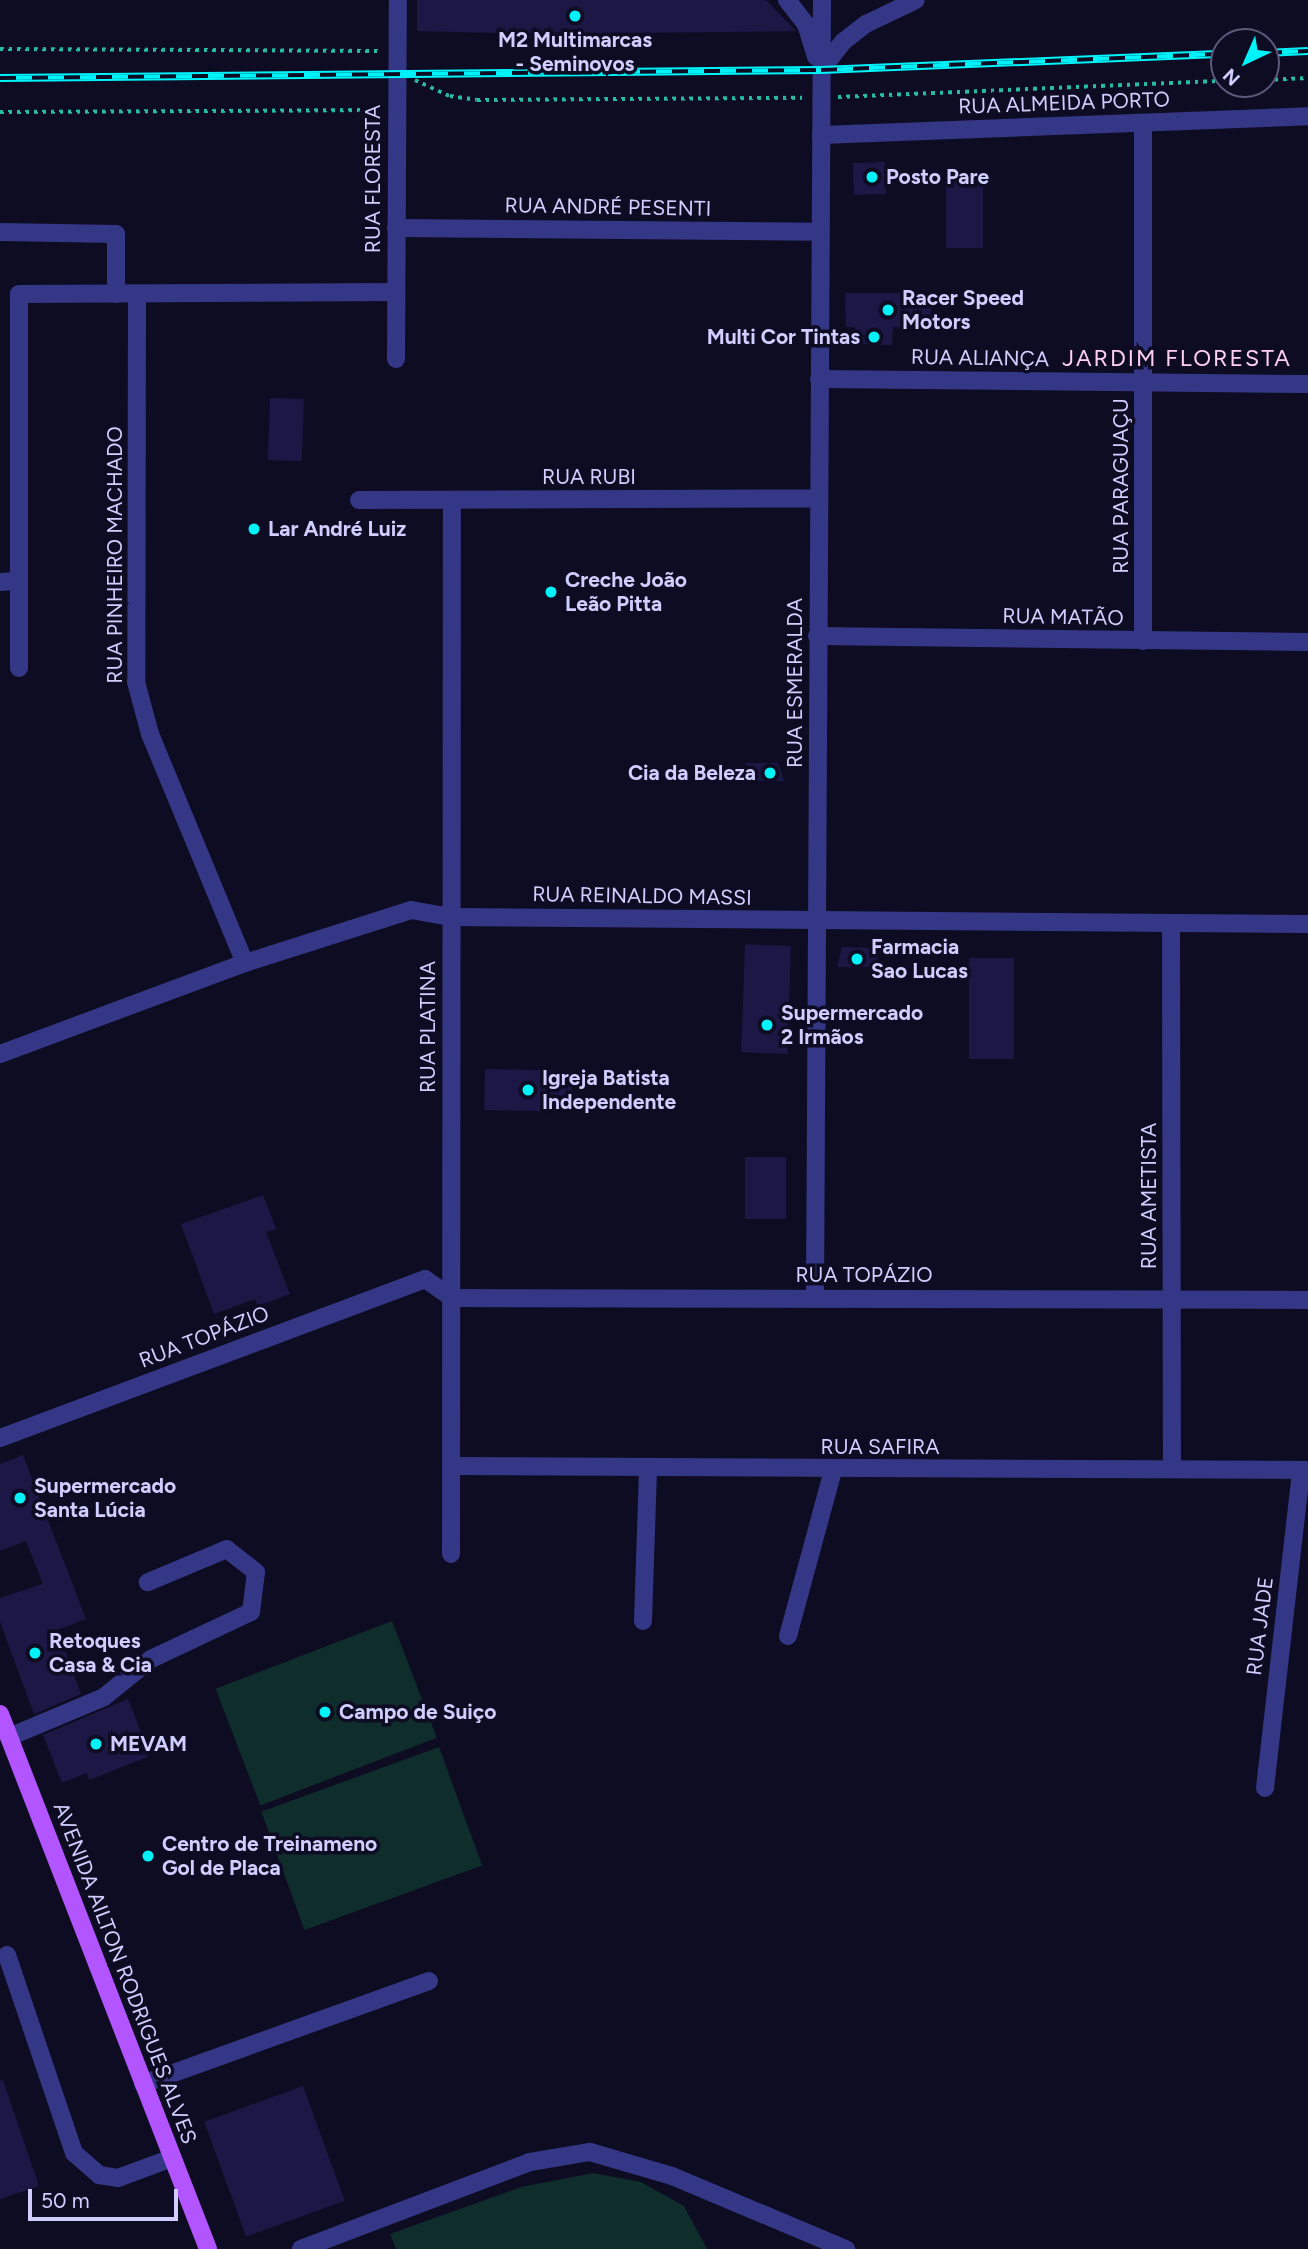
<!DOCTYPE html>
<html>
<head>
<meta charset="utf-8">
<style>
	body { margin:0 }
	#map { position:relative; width:1308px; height:2249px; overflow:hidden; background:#0e0c23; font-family:Figtree,sans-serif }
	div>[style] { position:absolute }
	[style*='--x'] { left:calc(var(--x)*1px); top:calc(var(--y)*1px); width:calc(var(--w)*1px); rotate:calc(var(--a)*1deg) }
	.green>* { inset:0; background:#0f2d2a; transform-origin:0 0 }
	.building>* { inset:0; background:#1d1745; transform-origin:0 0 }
	.path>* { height:3.5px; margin-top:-1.75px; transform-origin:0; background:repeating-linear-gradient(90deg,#26bba7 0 3.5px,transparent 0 8.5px) }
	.minor>* { height:18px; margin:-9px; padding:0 9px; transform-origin:9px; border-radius:9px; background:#343785 }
	.major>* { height:18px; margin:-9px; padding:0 9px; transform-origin:9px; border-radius:9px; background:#b255ff }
	.rail>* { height:8px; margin-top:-4px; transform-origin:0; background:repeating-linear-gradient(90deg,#0e0c23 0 16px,#00f3f9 0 32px); box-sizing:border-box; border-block:2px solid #00f3f9 }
	.dots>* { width:19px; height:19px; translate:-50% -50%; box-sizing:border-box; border:4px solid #0e0c23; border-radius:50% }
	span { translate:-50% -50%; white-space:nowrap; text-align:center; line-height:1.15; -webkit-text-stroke:7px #0e0c23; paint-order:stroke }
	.poi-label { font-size:21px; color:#d0ceff; font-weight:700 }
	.left { translate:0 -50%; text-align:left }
	.right { translate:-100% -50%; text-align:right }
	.street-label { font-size:21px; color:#d0ceff }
	.neighbourhood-label { font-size:23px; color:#ffd0f2; letter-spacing:2px }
	.north { position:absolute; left:1210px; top:28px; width:70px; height:70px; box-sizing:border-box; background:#0e0c23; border:2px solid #5c5a7b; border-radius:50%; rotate:224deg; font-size:19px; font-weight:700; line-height:28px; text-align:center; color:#d0ceff }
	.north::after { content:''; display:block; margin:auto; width:24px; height:32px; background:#00f3f9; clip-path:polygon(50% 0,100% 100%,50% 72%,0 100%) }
	.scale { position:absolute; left:28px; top:2189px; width:150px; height:32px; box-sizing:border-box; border:4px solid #d0ceff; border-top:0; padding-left:9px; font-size:21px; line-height:24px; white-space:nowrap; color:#d0ceff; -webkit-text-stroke:5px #0e0c23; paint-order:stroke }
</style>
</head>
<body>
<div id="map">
	<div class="green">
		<i style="left:392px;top:1621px;width:125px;height:189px;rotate:69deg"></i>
		<i style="left:439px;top:1747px;width:126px;height:189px;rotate:70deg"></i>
		<i style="clip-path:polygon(593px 2173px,641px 2182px,684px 2206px,707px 2249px,396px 2249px,390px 2234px,521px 2187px)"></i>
	</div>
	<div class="building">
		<i style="clip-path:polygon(417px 0,766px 0,796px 31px,542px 34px,417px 31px)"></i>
		<i style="left:885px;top:162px;width:32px;height:32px;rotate:88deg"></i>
		<i style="left:946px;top:172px;width:37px;height:76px"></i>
		<i style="clip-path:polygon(845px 293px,931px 293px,931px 327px,893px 327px,892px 345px,855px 344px,855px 327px,846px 327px)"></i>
		<i style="left:270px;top:398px;width:34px;height:62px;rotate:2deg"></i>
		<i style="clip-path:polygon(746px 763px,778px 763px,784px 781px,746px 781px)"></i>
		<i style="left:791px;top:946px;width:108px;height:46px;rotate:92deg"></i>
		<i style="clip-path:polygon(842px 947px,878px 948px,878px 967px,837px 967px)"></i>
		<i style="left:1014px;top:958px;width:101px;height:45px;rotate:90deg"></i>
		<i style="left:485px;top:1069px;width:87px;height:41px;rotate:1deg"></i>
		<i style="left:786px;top:1157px;width:62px;height:41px;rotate:90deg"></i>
		<i style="clip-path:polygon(263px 1195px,276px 1229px,266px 1232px,290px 1294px,258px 1306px,255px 1299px,214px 1314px,181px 1224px)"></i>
		<i style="clip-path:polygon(23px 1455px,86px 1619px,57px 1630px,81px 1694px,34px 1714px,0 1622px,0 1598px,43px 1584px,26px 1541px,0 1551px,0 1464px)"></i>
		<i style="clip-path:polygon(128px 1699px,150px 1756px,89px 1780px,87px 1773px,62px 1783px,43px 1735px)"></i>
		<i style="clip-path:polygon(3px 2080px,39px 2186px,0 2199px,0 2081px)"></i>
		<i style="left:303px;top:2086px;width:122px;height:105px;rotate:70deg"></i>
	</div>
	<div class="path">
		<i style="--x:0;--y:49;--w:379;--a:0.3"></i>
		<i style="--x:415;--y:80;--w:38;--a:25"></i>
		<i style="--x:450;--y:96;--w:27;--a:8"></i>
		<i style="--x:477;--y:100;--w:325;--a:-0.4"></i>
		<i style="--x:1266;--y:80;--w:42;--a:-2.7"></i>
		<i style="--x:838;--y:97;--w:386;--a:-2.4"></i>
		<i style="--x:0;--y:112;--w:379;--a:-0.3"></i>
	</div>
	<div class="minor">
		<i style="--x:787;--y:0;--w:31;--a:52"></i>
		<i style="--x:806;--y:24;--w:34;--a:73"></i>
		<i style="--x:821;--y:70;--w:37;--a:-52"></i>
		<i style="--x:844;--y:41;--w:28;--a:-38"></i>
		<i style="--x:866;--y:24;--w:55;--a:-25.6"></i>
		<i style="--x:821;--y:135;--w:487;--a:-2.2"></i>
		<i style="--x:396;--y:228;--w:423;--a:0.5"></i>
		<i style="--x:0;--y:232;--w:116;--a:1"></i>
		<i style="--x:116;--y:234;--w:60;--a:90"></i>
		<i style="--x:137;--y:294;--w:388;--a:90.1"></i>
		<i style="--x:136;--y:682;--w:54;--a:74.9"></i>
		<i style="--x:150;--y:734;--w:248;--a:67.5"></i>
		<i style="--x:396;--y:359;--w:359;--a:-89.7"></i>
		<i style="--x:819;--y:379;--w:489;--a:0.6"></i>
		<i style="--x:359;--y:500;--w:460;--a:-0.2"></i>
		<i style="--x:0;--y:582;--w:18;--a:-3"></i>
		<i style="--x:817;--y:636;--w:491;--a:0.7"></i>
		<i style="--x:1143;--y:641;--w:518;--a:-90"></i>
		<i style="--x:19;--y:668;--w:374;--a:-90"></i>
		<i style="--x:19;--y:294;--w:376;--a:-0.3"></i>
		<i style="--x:1171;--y:923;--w:546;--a:89.9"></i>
		<i style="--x:0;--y:1054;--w:261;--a:-20.4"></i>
		<i style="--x:245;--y:963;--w:174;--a:-17.7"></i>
		<i style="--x:411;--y:910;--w:41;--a:9.9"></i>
		<i style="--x:451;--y:917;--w:857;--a:0.47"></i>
		<i style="--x:815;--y:1297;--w:1297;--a:-89.69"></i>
		<i style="--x:0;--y:1438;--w:454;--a:-20.5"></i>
		<i style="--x:425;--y:1279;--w:33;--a:35"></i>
		<i style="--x:452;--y:1298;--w:856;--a:0.13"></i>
		<i style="--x:452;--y:1466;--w:856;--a:0.27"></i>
		<i style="--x:451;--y:1554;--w:1054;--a:-89.95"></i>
		<i style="--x:643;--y:1621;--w:154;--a:-88.1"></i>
		<i style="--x:788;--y:1636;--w:172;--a:-74.8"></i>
		<i style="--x:9;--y:1737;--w:103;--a:-22.8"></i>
		<i style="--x:104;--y:1697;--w:60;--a:-39"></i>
		<i style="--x:151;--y:1659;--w:110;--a:-25.2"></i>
		<i style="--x:251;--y:1612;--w:40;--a:-82.9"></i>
		<i style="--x:256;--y:1572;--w:37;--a:-142"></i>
		<i style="--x:227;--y:1549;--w:86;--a:157.3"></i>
		<i style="--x:1265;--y:1788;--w:320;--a:-83.5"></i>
		<i style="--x:7;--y:1955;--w:209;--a:71.3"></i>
		<i style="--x:74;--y:2153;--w:33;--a:41"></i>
		<i style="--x:99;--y:2175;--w:19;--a:9"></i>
		<i style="--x:118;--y:2178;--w:58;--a:-20.3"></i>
		<i style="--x:143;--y:2084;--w:304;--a:-19.8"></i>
		<i style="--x:301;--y:2249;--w:245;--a:-20.8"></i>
		<i style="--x:530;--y:2162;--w:61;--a:-9.5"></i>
		<i style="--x:590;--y:2152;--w:85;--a:16.3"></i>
		<i style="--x:672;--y:2176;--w:189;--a:22.8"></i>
	</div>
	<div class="major">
		<i style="--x:0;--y:1714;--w:574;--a:68.75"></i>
	</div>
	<div class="rail">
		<i style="--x:1266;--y:53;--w:42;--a:-2.7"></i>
		<i style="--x:0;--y:78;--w:821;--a:-0.56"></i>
		<i style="--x:821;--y:70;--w:403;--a:-2.3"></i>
	</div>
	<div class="dots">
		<i style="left:575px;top:16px;background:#00f3f9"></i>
		<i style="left:872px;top:177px;background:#00f3f9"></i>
		<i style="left:888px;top:310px;background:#00f3f9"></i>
		<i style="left:874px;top:337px;background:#00f3f9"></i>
		<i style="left:254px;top:529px;background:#00f3f9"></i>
		<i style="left:551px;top:592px;background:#00f3f9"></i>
		<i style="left:770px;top:773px;background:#00f3f9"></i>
		<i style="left:857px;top:959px;background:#00f3f9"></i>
		<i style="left:767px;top:1025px;background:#00f3f9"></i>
		<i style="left:528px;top:1090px;background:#00f3f9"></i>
		<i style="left:20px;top:1498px;background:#00f3f9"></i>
		<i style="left:35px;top:1653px;background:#00f3f9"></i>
		<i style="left:325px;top:1712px;background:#00f3f9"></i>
		<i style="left:96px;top:1744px;background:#00f3f9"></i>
		<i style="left:148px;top:1856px;background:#00f3f9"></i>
	</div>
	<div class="poi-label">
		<span style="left:575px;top:52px">M2 Multimarcas<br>- Seminovos</span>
		<span class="left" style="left:886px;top:177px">Posto Pare</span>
		<span class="left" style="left:902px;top:310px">Racer Speed<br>Motors</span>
		<span class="right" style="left:860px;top:337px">Multi Cor Tintas</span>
		<span class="left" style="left:268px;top:529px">Lar André Luiz</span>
		<span class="left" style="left:565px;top:592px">Creche João<br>Leão Pitta</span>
		<span class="right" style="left:756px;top:773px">Cia da Beleza</span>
		<span class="left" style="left:871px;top:959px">Farmacia<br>Sao Lucas</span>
		<span class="left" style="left:781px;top:1025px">Supermercado<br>2 Irmãos</span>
		<span class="left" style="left:542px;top:1090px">Igreja Batista<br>Independente</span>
		<span class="left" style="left:34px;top:1498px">Supermercado<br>Santa Lúcia</span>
		<span class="left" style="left:49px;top:1653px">Retoques<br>Casa &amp; Cia</span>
		<span class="left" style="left:339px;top:1712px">Campo de Suiço</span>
		<span class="left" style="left:110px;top:1744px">MEVAM</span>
		<span class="left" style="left:162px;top:1856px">Centro de Treinameno<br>Gol de Placa</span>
	</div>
	<div class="street-label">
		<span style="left:1064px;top:103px;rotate:-2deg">RUA ALMEIDA PORTO</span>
		<span style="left:373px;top:179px;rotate:-90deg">RUA FLORESTA</span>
		<span style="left:608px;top:207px;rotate:1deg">RUA ANDRÉ PESENTI</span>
		<span style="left:980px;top:358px;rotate:1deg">RUA ALIANÇA</span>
		<span style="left:589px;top:477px">RUA RUBI</span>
		<span style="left:1121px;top:486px;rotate:-90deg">RUA PARAGUAÇU</span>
		<span style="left:115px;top:555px;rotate:-90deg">RUA PINHEIRO MACHADO</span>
		<span style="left:1063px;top:617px;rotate:1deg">RUA MATÃO</span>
		<span style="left:795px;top:683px;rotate:-90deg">RUA ESMERALDA</span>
		<span style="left:642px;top:896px;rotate:1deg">RUA REINALDO MASSI</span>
		<span style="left:428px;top:1027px;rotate:-90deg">RUA PLATINA</span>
		<span style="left:1149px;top:1196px;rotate:-90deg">RUA AMETISTA</span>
		<span style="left:864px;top:1275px">RUA TOPÁZIO</span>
		<span style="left:204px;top:1337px;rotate:-21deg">RUA TOPÁZIO</span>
		<span style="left:880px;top:1447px">RUA SAFIRA</span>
		<span style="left:1260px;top:1626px;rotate:-83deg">RUA JADE</span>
		<span style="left:125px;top:1973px;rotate:69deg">AVENIDA AILTON RODRIGUES ALVES</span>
	</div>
	<div class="neighbourhood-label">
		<span style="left:1177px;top:358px">JARDIM FLORESTA</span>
	</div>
	<div class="north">N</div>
	<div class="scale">50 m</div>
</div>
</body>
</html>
